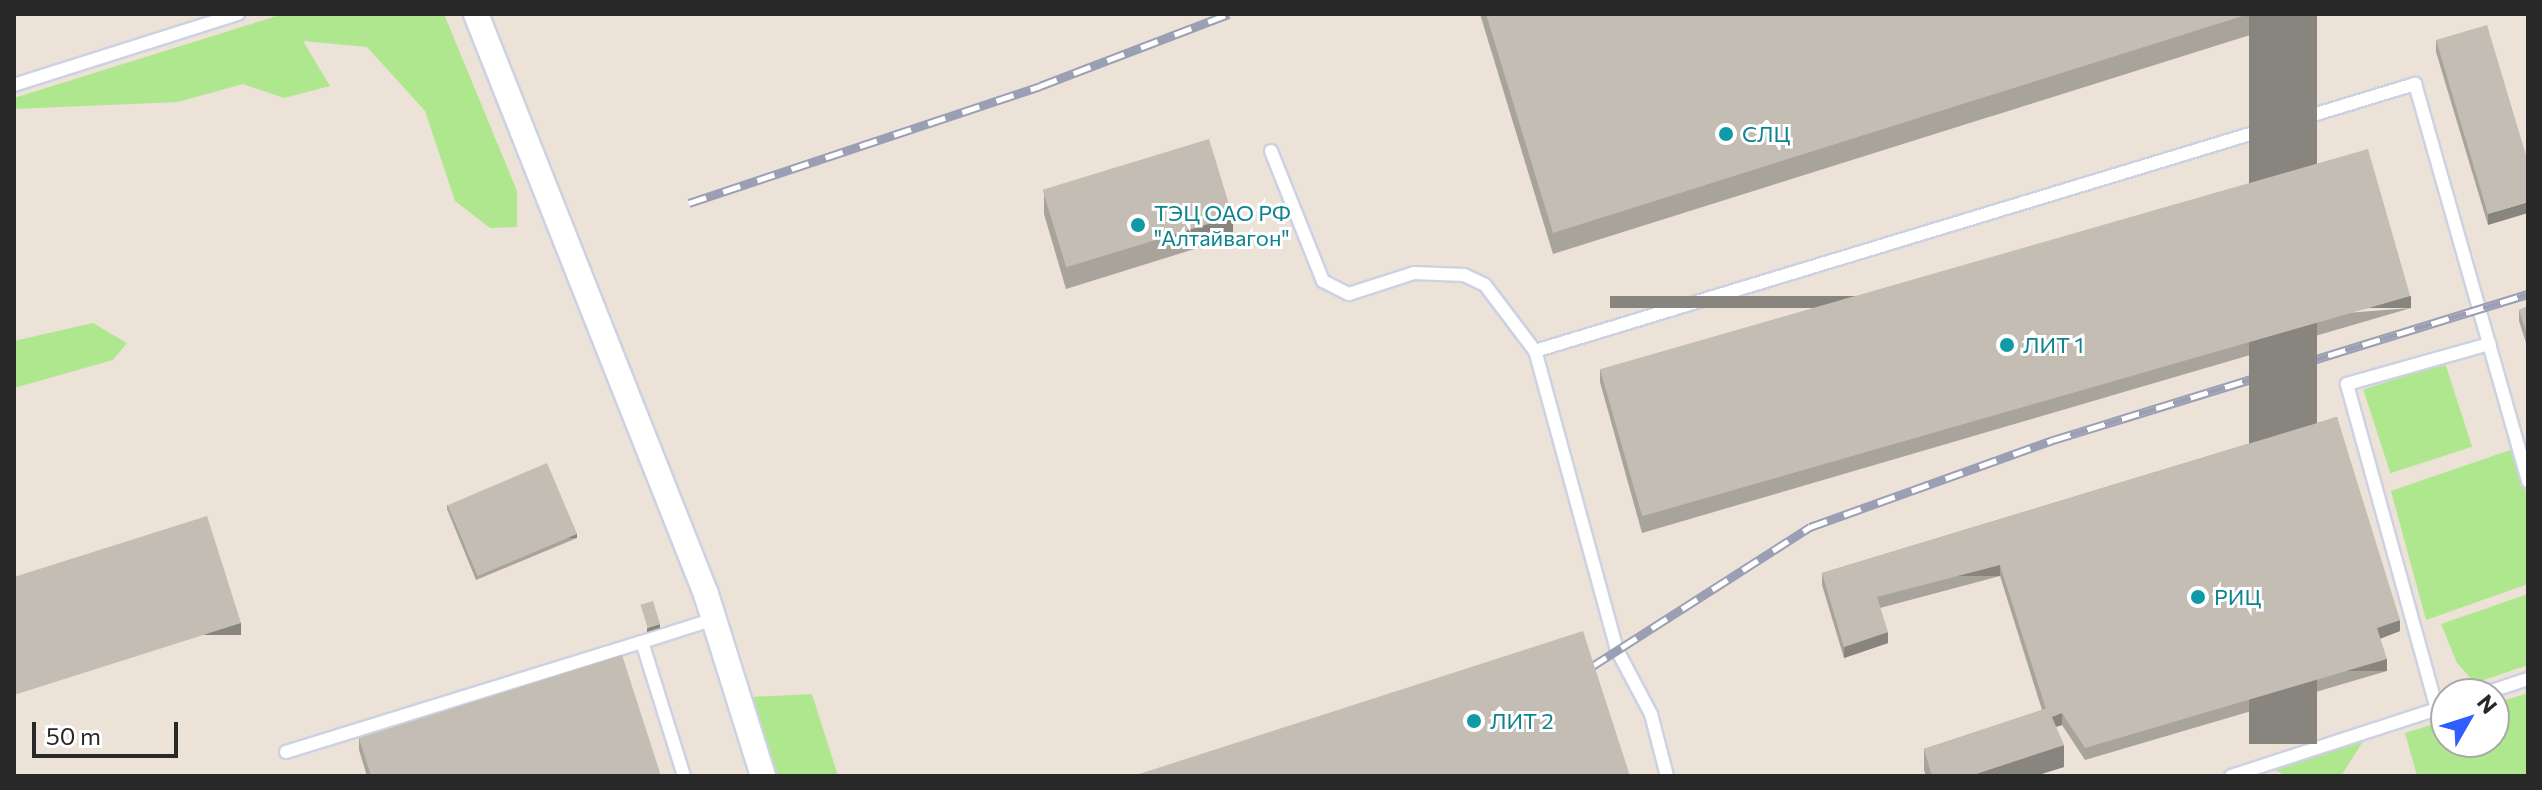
<!DOCTYPE html>
<html>
<head>
<meta charset="utf-8">
<style>
	body { margin:0 }
	#map { position:relative; width:2542px; height:790px; overflow:hidden; background:#ece2d8; font-family:Commissioner,sans-serif }
	div>[style] { position:absolute }
	[style*='--x'] { left:calc(var(--x)*1px); top:calc(var(--y)*1px); width:calc(var(--w)*1px); rotate:calc(var(--a)*1deg) }
	.green>* { inset:0; background:#afe78f; transform-origin:0 0 }
	.roads { filter:drop-shadow(2px 0 #cdd2e2) drop-shadow(-2px 0 #cdd2e2) drop-shadow(0 2px #cdd2e2) drop-shadow(0 -2px #cdd2e2) }
	.lane>* { height:12px; margin:-6px; padding:0 6px; transform-origin:6px; border-radius:6px; background:#fff }
	.street>* { height:24px; margin:-12px; padding:0 12px; transform-origin:12px; border-radius:12px; background:#fff }
	.rail>* { height:9px; margin-top:-4.5px; transform-origin:0; background:repeating-linear-gradient(90deg,#fff 0 18px,#9a9fb4 0 36px); box-sizing:border-box; border-block:2px solid #9a9fb4 }
	.wall>* { inset:0; background:#a8a39b }
	.shaded-wall>* { inset:0; background:#88847e; transform-origin:0 0 }
	.building>* { inset:0; background:#c3bdb4; transform-origin:0 0 }
	.dots>* { width:22px; height:22px; translate:-50% -50%; box-sizing:border-box; border:4px solid #fff; border-radius:50% }
	span { translate:-50% -50%; white-space:nowrap; text-align:center; line-height:1.15; -webkit-text-stroke:6px #fff; paint-order:stroke }
	.culture-label { font-size:22px; color:#0d838f }
	.left { translate:0 -50%; text-align:left }
	.frame { position:absolute; inset:0; border:16px solid #282828; pointer-events:none }
	.north { position:absolute; left:2430px; top:678px; width:80px; height:80px; box-sizing:border-box; background:#fff; border:2px solid #a9a9a9; border-radius:50%; rotate:51deg; font-size:22px; font-weight:700; line-height:32px; text-align:center; color:#282828 }
	.north::after { content:''; display:block; margin:auto; width:28px; height:36px; background:#315dff; clip-path:polygon(50% 0,100% 100%,50% 72%,0 100%) }
	.scale { position:absolute; left:32px; top:722px; width:146px; height:36px; box-sizing:border-box; border:4px solid #282828; border-top:0; padding-left:10px; font-size:24px; line-height:28px; white-space:nowrap; color:#282828; -webkit-text-stroke:6px #fff; paint-order:stroke }
</style>
</head>
<body>
<div id="map">
	<div class="green">
		<i style="clip-path:polygon(283px 14px,444px 14px,517px 191px,517px 227px,490px 228px,455px 201px,425px 111px,367px 47px,303px 41px,330px 86px,284px 98px,243px 84px,178px 102px,14px 109px,14px 98px)"></i>
		<i style="clip-path:polygon(93px 323px,127px 343px,113px 360px,14px 388px,14px 341px)"></i>
		<i style="left:2445px;top:363px;width:88px;height:86px;rotate:72deg"></i>
		<i style="clip-path:polygon(2513px 449px,2528px 499px,2528px 584px,2426px 620px,2391px 491px)"></i>
		<i style="clip-path:polygon(2528px 594px,2528px 665px,2475px 683px,2457px 663px,2441px 624px)"></i>
		<i style="clip-path:polygon(2528px 693px,2528px 776px,2417px 776px,2405px 733px,2446px 720px,2446px 742px,2494px 742px,2494px 704px)"></i>
		<i style="clip-path:polygon(812px 694px,838px 776px,776px 776px,751px 697px)"></i>
		<i style="clip-path:polygon(2364px 740px,2341px 776px,2287px 776px,2273px 769px)"></i>
	</div>
	<div class="roads">
		<div class="lane">
			<i style="--x:14;--y:85;--w:235;--a:-17.6"></i>
			<i style="--x:1271;--y:151;--w:140;--a:68.2"></i>
			<i style="--x:1323;--y:281;--w:29;--a:27"></i>
			<i style="--x:1349;--y:294;--w:68;--a:-17.9"></i>
			<i style="--x:1414;--y:273;--w:50;--a:2.3"></i>
			<i style="--x:1464;--y:275;--w:23;--a:25"></i>
			<i style="--x:1485;--y:285;--w:83;--a:52.9"></i>
			<i style="--x:2482;--y:694;--w:48;--a:-18.1"></i>
			<i style="--x:2437;--y:709;--w:337;--a:-105.5"></i>
			<i style="--x:2347;--y:384;--w:148;--a:-15.7"></i>
			<i style="--x:286;--y:752;--w:373;--a:-17.2"></i>
			<i style="--x:684;--y:776;--w:140;--a:-107.4"></i>
			<i style="--x:642;--y:642;--w:76;--a:-17.7"></i>
			<i style="--x:1667;--y:776;--w:64;--a:-104.5"></i>
			<i style="--x:1651;--y:714;--w:72;--a:-118"></i>
			<i style="--x:1617;--y:650;--w:310;--a:-105.3"></i>
			<i style="--x:1535;--y:351;--w:920;--a:-16.88"></i>
			<i style="--x:2415;--y:84;--w:413;--a:74.1"></i>
			<i style="--x:2231;--y:776;--w:226;--a:-18"></i>
		</div>
		<div class="street">
			<i style="--x:476;--y:14;--w:624;--a:68.37"></i>
			<i style="--x:706;--y:594;--w:191;--a:72.6"></i>
		</div>
	</div>
	<div class="rail">
		<i style="--x:689;--y:203;--w:370;--a:-18.4"></i>
		<i style="--x:1040;--y:86;--w:202;--a:-20.9"></i>
		<i style="--x:1591;--y:667;--w:260;--a:-32.6"></i>
		<i style="--x:1810;--y:527;--w:258;--a:-19.7"></i>
		<i style="--x:2053;--y:440;--w:497;--a:-17.1"></i>
	</div>
	<div class="wall">
		<i style="clip-path:polygon(1480px 14px,2317px 14px,1553px 254px)"></i>
		<i style="clip-path:polygon(2436px 40px,2528px 162px,2488px 225px,2436px 52px)"></i>
		<i style="clip-path:polygon(1044px 193px,1233px 237px,1066px 289px,1044px 214px)"></i>
		<i style="clip-path:polygon(2528px 306px,2528px 349px,2519px 321px,2519px 310px)"></i>
		<i style="clip-path:polygon(2411px 308px,1642px 533px,1600px 382px,1600px 370px)"></i>
		<i style="clip-path:polygon(2337px 417px,2400px 631px,2380px 638px,2387px 671px,2085px 760px,2062px 725px,2056px 727px,2064px 767px,2035px 776px,1926px 776px,1924px 770px,1924px 749px,2042px 710px,2000px 576px,1880px 608px,1888px 643px,1844px 658px,1822px 585px,1822px 573px)"></i>
		<i style="clip-path:polygon(447px 505px,577px 538px,476px 580px,447px 509px)"></i>
		<i style="clip-path:polygon(359px 738px,661px 776px,367px 776px,359px 750px)"></i>
	</div>
	<div class="shaded-wall">
		<i style="left:2249px;top:14px;width:68px;height:730px"></i>
		<i style="clip-path:polygon(2528px 202px,2528px 213px,2488px 225px,2488px 214px)"></i>
		<i style="left:1233px;top:216px;width:21px;height:175px;rotate:90deg"></i>
		<i style="left:2411px;top:296px;width:12px;height:801px;rotate:90deg"></i>
		<i style="left:577px;top:534px;width:4px;height:109px;rotate:90deg"></i>
		<i style="left:2000px;top:565px;width:11px;height:127px;rotate:90deg"></i>
		<i style="clip-path:polygon(2400px 620px,2400px 631px,2377px 640px,2377px 628px)"></i>
		<i style="left:241px;top:623px;width:12px;height:238px;rotate:90deg"></i>
		<i style="clip-path:polygon(660px 624px,660px 628px,647px 632px,647px 628px)"></i>
		<i style="clip-path:polygon(1888px 632px,1888px 643px,1844px 658px,1844px 647px)"></i>
		<i style="left:2387px;top:659px;width:12px;height:315px;rotate:90deg"></i>
		<i style="clip-path:polygon(2062px 713px,2062px 725px,2048px 729px,2048px 718px)"></i>
		<i style="clip-path:polygon(2064px 745px,2064px 767px,2035px 776px,1970px 776px)"></i>
	</div>
	<div class="building">
		<i style="clip-path:polygon(1486px 14px,2249px 14px,1553px 233px)"></i>
		<i style="clip-path:polygon(2487px 25px,2528px 162px,2528px 202px,2488px 214px,2436px 40px)"></i>
		<i style="left:1209px;top:139px;width:81px;height:174px;rotate:73deg"></i>
		<i style="left:2368px;top:149px;width:153px;height:799px;rotate:74deg"></i>
		<i style="clip-path:polygon(2528px 306px,2528px 337px,2519px 310px)"></i>
		<i style="clip-path:polygon(2337px 417px,2400px 620px,2377px 628px,2387px 659px,2085px 748px,2062px 713px,2052px 717px,2048px 708px,2046px 709px,2000px 565px,1877px 597px,1888px 632px,1844px 647px,1822px 573px)"></i>
		<i style="left:547px;top:463px;width:77px;height:108px;rotate:67deg"></i>
		<i style="clip-path:polygon(207px 516px,241px 623px,14px 695px,14px 577px)"></i>
		<i style="left:653px;top:601px;width:24px;height:13px;rotate:73deg"></i>
		<i style="clip-path:polygon(1583px 631px,1630px 776px,1133px 776px)"></i>
		<i style="clip-path:polygon(622px 655px,661px 776px,371px 776px,359px 738px)"></i>
		<i style="clip-path:polygon(2048px 708px,2064px 745px,1970px 776px,1932px 776px,1924px 749px)"></i>
	</div>
	<div class="dots">
		<i style="left:1726px;top:134px;background:#0f9aa8"></i>
		<i style="left:1138px;top:225px;background:#0f9aa8"></i>
		<i style="left:2007px;top:345px;background:#0f9aa8"></i>
		<i style="left:2198px;top:597px;background:#0f9aa8"></i>
		<i style="left:1474px;top:721px;background:#0f9aa8"></i>
	</div>
	<div class="culture-label">
		<span class="left" style="left:1742px;top:134px">СЛЦ</span>
		<span class="left" style="left:1154px;top:225px">ТЭЦ ОАО РФ<br>"Алтайвагон"</span>
		<span class="left" style="left:2023px;top:345px">ЛИТ 1</span>
		<span class="left" style="left:2214px;top:597px">РИЦ</span>
		<span class="left" style="left:1490px;top:721px">ЛИТ 2</span>
	</div>
	<div class="frame"></div>
	<div class="north">N</div>
	<div class="scale">50 m</div>
</div>
</body>
</html>
